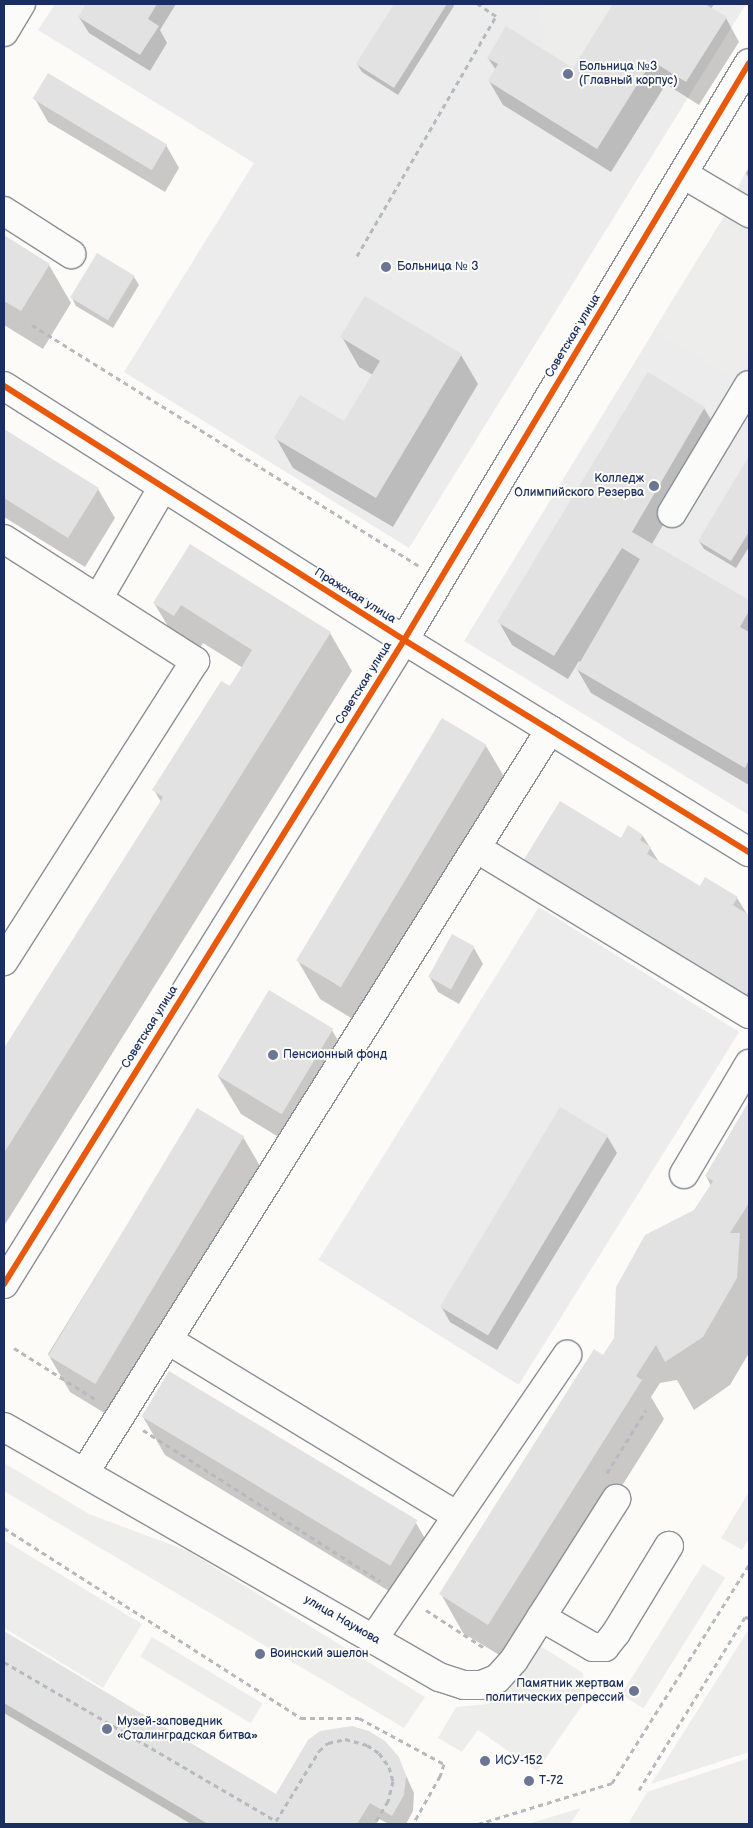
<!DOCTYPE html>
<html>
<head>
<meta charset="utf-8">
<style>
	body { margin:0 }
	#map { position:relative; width:753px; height:1828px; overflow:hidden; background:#fcfbf8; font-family:"Balsamiq Sans",sans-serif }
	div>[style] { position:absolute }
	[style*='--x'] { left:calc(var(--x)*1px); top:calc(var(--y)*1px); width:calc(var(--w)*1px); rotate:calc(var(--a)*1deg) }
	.built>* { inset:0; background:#ebeceb; transform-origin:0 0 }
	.green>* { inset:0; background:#ededec; transform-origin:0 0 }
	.shadow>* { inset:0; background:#0003 }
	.building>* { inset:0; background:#e2e2e2; transform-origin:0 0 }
	.path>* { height:3px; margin-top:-1.5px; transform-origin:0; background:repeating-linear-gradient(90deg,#b6b9bd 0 5px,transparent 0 9px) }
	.roads { filter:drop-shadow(1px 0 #8c9097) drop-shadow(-1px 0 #8c9097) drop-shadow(0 1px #8c9097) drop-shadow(0 -1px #8c9097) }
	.minor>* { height:28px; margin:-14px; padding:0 14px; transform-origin:14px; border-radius:14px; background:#fbfbf9 }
	.cycleway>* { height:6px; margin:-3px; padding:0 3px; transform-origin:3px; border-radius:3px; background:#e8590c }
	.dots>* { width:14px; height:14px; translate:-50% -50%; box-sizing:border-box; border:2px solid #fdfcf7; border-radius:50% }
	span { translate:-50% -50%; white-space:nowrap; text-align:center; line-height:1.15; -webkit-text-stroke:4px #fdfcf7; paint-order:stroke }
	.poi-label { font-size:12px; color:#1b2f5e }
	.left { translate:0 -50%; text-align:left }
	.right { translate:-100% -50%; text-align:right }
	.street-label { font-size:12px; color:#1b2f5e }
	.frame { position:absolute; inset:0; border:5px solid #1b2f5e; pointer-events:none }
</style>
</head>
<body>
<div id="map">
	<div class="built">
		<i style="clip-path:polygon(55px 4px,746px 4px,409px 548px,124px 372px,254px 163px,38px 30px)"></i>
		<i style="clip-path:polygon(749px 165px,749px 815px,464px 641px,722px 220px)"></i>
		<i style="left:539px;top:907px;width:236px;height:416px;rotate:32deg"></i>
	</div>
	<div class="green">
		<i style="clip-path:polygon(541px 4px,613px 4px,573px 68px,541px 48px,543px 31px)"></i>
		<i style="clip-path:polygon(722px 220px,749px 236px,749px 350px,732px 378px,654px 330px)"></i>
		<i style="clip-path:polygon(4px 1463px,89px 1514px,188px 1551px,425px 1697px,404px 1728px,4px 1491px)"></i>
		<i style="clip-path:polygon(749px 1492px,749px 1538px,742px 1550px,721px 1538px)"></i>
		<i style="clip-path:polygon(4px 1540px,142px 1624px,103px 1688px,4px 1628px)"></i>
		<i style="left:703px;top:1564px;width:26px;height:154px;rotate:32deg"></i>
		<i style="clip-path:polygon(749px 1629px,749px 1752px,651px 1784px)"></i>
		<i style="left:152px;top:1637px;width:129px;height:23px;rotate:31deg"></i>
		<i style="clip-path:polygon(536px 1643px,583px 1673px,585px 1701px,537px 1771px,478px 1730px,462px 1752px,438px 1738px,456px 1707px,488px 1704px,509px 1691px)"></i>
		<i style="clip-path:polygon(4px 1703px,208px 1824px,4px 1824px)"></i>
		<i style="clip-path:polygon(749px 1758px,749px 1824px,628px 1824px,647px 1792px)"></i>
		<i style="clip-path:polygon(581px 1808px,570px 1824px,528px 1824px)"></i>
	</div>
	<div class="shadow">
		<i style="clip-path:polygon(88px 4px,176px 4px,160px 30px,167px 43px,150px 71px,89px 33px,79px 17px)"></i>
		<i style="clip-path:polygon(395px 4px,453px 4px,454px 6px,398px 95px,362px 72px,357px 64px)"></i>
		<i style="clip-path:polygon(615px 4px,714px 4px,711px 9px,726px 18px,739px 42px,699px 105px,666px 84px,611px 172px,503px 105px,489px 81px,496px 70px,488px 58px,573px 70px)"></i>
		<i style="clip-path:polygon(35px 99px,166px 145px,179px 168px,165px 192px,48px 122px)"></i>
		<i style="clip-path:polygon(749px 168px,749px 179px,746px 173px)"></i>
		<i style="clip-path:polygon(4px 237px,49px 265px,71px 303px,43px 349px,4px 325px)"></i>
		<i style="clip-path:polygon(134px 277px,139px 285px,113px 328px,76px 306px,72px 298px)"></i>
		<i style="clip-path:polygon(342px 337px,461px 355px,478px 384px,393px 527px,293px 468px,276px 438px,344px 423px,373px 375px,359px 367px)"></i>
		<i style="clip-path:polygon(704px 408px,718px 431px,652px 544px,749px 601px,749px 785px,591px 693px,577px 669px,581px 663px,579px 661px,568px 679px,512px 645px,499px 622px)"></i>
		<i style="clip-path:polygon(4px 431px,98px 489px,115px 518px,85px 567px,4px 517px)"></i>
		<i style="clip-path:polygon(749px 459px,749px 547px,736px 568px,704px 549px,699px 541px)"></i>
		<i style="clip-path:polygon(191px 546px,330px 633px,352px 671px,4px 1226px,4px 1049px,161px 802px,154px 790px,243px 668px,203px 643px,196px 654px,177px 641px,154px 603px)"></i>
		<i style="clip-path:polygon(443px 720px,486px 746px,509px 785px,364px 1026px,320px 999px,298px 961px)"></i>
		<i style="clip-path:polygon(643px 836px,659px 862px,700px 888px,737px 898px,749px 917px,749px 1027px,621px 839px)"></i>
		<i style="clip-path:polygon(474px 948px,483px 964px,459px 1004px,438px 992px,429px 976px)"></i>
		<i style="clip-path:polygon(332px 1030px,354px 1069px,303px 1152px,241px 1114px,218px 1076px)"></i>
		<i style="clip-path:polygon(749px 1103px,749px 1353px,730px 1385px,694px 1410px,677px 1380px,660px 1383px,651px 1397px,664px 1419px,511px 1662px,463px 1633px,441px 1594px,604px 1357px,711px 1186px,706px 1176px)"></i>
		<i style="clip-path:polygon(198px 1110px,243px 1137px,266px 1176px,116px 1420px,70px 1392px,48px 1354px)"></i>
		<i style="clip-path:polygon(607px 1136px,617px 1153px,497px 1350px,450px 1322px,441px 1306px)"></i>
		<i style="clip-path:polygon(143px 1417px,416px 1523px,438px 1561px,412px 1605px,165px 1455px)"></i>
		<i style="clip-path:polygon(4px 1633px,277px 1796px,398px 1758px,414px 1793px,413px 1811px,406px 1824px,389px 1824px,379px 1819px,376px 1824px,191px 1824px,4px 1713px)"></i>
	</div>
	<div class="building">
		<i style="clip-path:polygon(86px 4px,157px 4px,148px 19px,159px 26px,140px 55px,78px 17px)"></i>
		<i style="clip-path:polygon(394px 4px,447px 4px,394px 88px,356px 64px)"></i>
		<i style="clip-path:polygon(613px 4px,705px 4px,727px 17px,686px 82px,652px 61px,597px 149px,488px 81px,498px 64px,487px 58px,506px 26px,573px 68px)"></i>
		<i style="left:48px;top:73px;width:139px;height:30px;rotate:31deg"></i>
		<i style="clip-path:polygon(4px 235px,50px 264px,21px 311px,4px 301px)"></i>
		<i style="left:97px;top:253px;width:44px;height:52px;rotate:31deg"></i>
		<i style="clip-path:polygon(365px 296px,462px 354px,376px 498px,274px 438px,300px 395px,344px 421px,380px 361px,340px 337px)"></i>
		<i style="clip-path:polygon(648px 372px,705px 407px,632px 532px,749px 600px,749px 611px,740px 627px,749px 632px,749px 760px,745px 768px,576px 669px,640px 559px,622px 548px,554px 656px,497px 622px)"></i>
		<i style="clip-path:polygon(4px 429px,99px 488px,68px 538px,4px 498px)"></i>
		<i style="clip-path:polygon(749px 456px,749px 532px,731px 561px,698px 541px)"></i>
		<i style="clip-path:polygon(190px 544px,331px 632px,4px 1153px,4px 1048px,163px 797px,152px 790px,221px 681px,230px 686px,252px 650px,181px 605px,174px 616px,153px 603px)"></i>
		<i style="left:442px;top:718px;width:52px;height:283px;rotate:31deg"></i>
		<i style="clip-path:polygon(560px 801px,621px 838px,628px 825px,643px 835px,640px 840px,651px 847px,647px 854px,700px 886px,705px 877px,738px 897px,733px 905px,749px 915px,749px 990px,745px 996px,523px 861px)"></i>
		<i style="left:452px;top:934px;width:26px;height:49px;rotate:29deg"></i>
		<i style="left:269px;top:990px;width:75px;height:100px;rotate:31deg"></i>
		<i style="clip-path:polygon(749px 1101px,749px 1203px,730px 1233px,740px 1233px,737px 1278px,703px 1337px,665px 1362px,656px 1345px,636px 1376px,642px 1380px,488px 1625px,439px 1594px,594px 1349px,603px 1355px,614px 1338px,616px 1287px,645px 1235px,694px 1210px,713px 1181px,705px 1176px)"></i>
		<i style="left:560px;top:1107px;width:56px;height:233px;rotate:31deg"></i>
		<i style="left:197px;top:1108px;width:55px;height:289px;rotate:31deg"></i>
		<i style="left:169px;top:1371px;width:290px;height:53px;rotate:31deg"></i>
		<i style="clip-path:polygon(4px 1631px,276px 1794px,308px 1740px,320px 1731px,352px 1726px,369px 1731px,385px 1741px,399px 1757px,406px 1776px,404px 1795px,392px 1816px,370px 1803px,357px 1824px,208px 1824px,4px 1703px)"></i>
	</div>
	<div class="path">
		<i style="--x:357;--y:256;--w:277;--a:-59.9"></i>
		<i style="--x:496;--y:16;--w:22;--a:-146"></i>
		<i style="--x:32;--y:325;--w:455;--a:31.9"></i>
		<i style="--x:14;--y:1348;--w:99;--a:32.2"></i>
		<i style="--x:143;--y:1430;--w:281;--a:32.5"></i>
		<i style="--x:607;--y:1473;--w:74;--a:-58.2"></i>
		<i style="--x:4;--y:1528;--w:353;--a:32.6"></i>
		<i style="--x:301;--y:1718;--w:58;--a:0"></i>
		<i style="--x:359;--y:1718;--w:97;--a:28.4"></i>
		<i style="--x:444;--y:1764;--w:13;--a:108"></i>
		<i style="--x:440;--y:1776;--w:55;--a:119.4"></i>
		<i style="--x:426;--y:1610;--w:72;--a:33"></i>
		<i style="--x:4;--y:1662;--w:315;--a:30.3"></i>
		<i style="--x:276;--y:1821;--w:82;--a:-58.4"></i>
		<i style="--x:319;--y:1751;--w:12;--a:-42"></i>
		<i style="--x:328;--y:1743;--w:17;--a:-13"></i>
		<i style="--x:345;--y:1739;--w:23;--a:15"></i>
		<i style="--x:367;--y:1745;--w:14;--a:34"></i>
		<i style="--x:379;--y:1753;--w:17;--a:54"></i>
		<i style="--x:389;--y:1767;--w:15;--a:74"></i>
		<i style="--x:393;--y:1781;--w:21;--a:104"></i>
		<i style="--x:388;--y:1801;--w:27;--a:121"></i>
		<i style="--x:639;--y:1790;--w:203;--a:-58.5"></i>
		<i style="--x:745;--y:1617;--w:4;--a:14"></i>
		<i style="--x:478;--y:1824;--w:140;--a:-17"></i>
		<i style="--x:612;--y:1783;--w:257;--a:-57.9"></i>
	</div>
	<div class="roads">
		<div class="minor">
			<i style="--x:4;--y:32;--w:33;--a:-59"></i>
			<i style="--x:683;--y:174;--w:77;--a:30.6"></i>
			<i style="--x:4;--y:211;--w:80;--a:32.7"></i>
			<i style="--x:4;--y:386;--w:474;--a:32.4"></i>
			<i style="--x:404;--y:640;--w:405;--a:31.6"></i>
			<i style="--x:672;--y:513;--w:149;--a:-59"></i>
			<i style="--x:4;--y:539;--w:227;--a:32.6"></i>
			<i style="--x:195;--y:661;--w:356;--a:122.5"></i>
			<i style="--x:98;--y:599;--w:129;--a:-59.9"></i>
			<i style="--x:476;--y:848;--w:320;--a:31.3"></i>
			<i style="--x:684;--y:1174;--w:128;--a:-59.4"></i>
			<i style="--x:4;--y:1284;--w:758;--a:-58.15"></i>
			<i style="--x:404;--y:640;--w:672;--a:-59.12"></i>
			<i style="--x:168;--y:1340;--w:338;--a:31.3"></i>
			<i style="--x:4;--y:1427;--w:502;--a:29.89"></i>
			<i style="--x:439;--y:1677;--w:26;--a:18"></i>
			<i style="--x:464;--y:1685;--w:17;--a:0"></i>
			<i style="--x:481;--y:1685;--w:17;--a:-21"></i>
			<i style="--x:497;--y:1679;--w:25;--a:-48"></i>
			<i style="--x:514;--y:1660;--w:191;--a:-57.6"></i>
			<i style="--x:85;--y:1472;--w:876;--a:-57.93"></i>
			<i style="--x:541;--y:1617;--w:60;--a:30"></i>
			<i style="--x:593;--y:1647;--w:12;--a:0"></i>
			<i style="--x:605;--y:1647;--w:18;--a:-52"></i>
			<i style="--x:616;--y:1633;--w:102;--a:-58.7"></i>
			<i style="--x:374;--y:1638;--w:343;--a:-55.7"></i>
		</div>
	</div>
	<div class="cycleway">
		<i style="--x:4;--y:386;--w:474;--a:32.4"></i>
		<i style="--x:404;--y:640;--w:405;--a:31.6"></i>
		<i style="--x:4;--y:1284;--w:758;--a:-58.15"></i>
		<i style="--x:404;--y:640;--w:672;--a:-59.12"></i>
	</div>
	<div class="dots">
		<i style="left:568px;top:74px;background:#6a7694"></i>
		<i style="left:386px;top:267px;background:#6a7694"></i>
		<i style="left:654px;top:486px;background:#6a7694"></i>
		<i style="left:273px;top:1055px;background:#6a7694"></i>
		<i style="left:260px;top:1654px;background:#6a7694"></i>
		<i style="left:634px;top:1691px;background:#6a7694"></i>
		<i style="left:107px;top:1729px;background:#6a7694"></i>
		<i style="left:485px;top:1761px;background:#6a7694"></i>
		<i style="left:529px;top:1781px;background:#6a7694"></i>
	</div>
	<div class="poi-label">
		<span class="left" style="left:579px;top:74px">Больница №3<br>(Главный корпус)</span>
		<span class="left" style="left:397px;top:267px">Больница № 3</span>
		<span class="right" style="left:644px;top:486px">Колледж<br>Олимпийского Резерва</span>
		<span class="left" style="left:283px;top:1055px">Пенсионный фонд</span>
		<span class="left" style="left:270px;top:1654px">Воинский эшелон</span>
		<span class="right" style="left:624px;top:1691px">Памятник жертвам<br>политических репрессий</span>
		<span class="left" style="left:117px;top:1729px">Музей-заповедник<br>«Сталинградская битва»</span>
		<span class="left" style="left:495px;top:1761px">ИСУ-152</span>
		<span class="left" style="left:539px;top:1781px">Т-72</span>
	</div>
	<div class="street-label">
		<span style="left:573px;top:336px;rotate:-59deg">Советская улица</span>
		<span style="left:355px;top:596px;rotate:32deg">Пражская улица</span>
		<span style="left:364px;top:683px;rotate:-58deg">Советская улица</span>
		<span style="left:150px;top:1027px;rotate:-58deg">Советская улица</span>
		<span style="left:342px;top:1620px;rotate:30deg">улица Наумова</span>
	</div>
	<div class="frame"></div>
</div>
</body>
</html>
